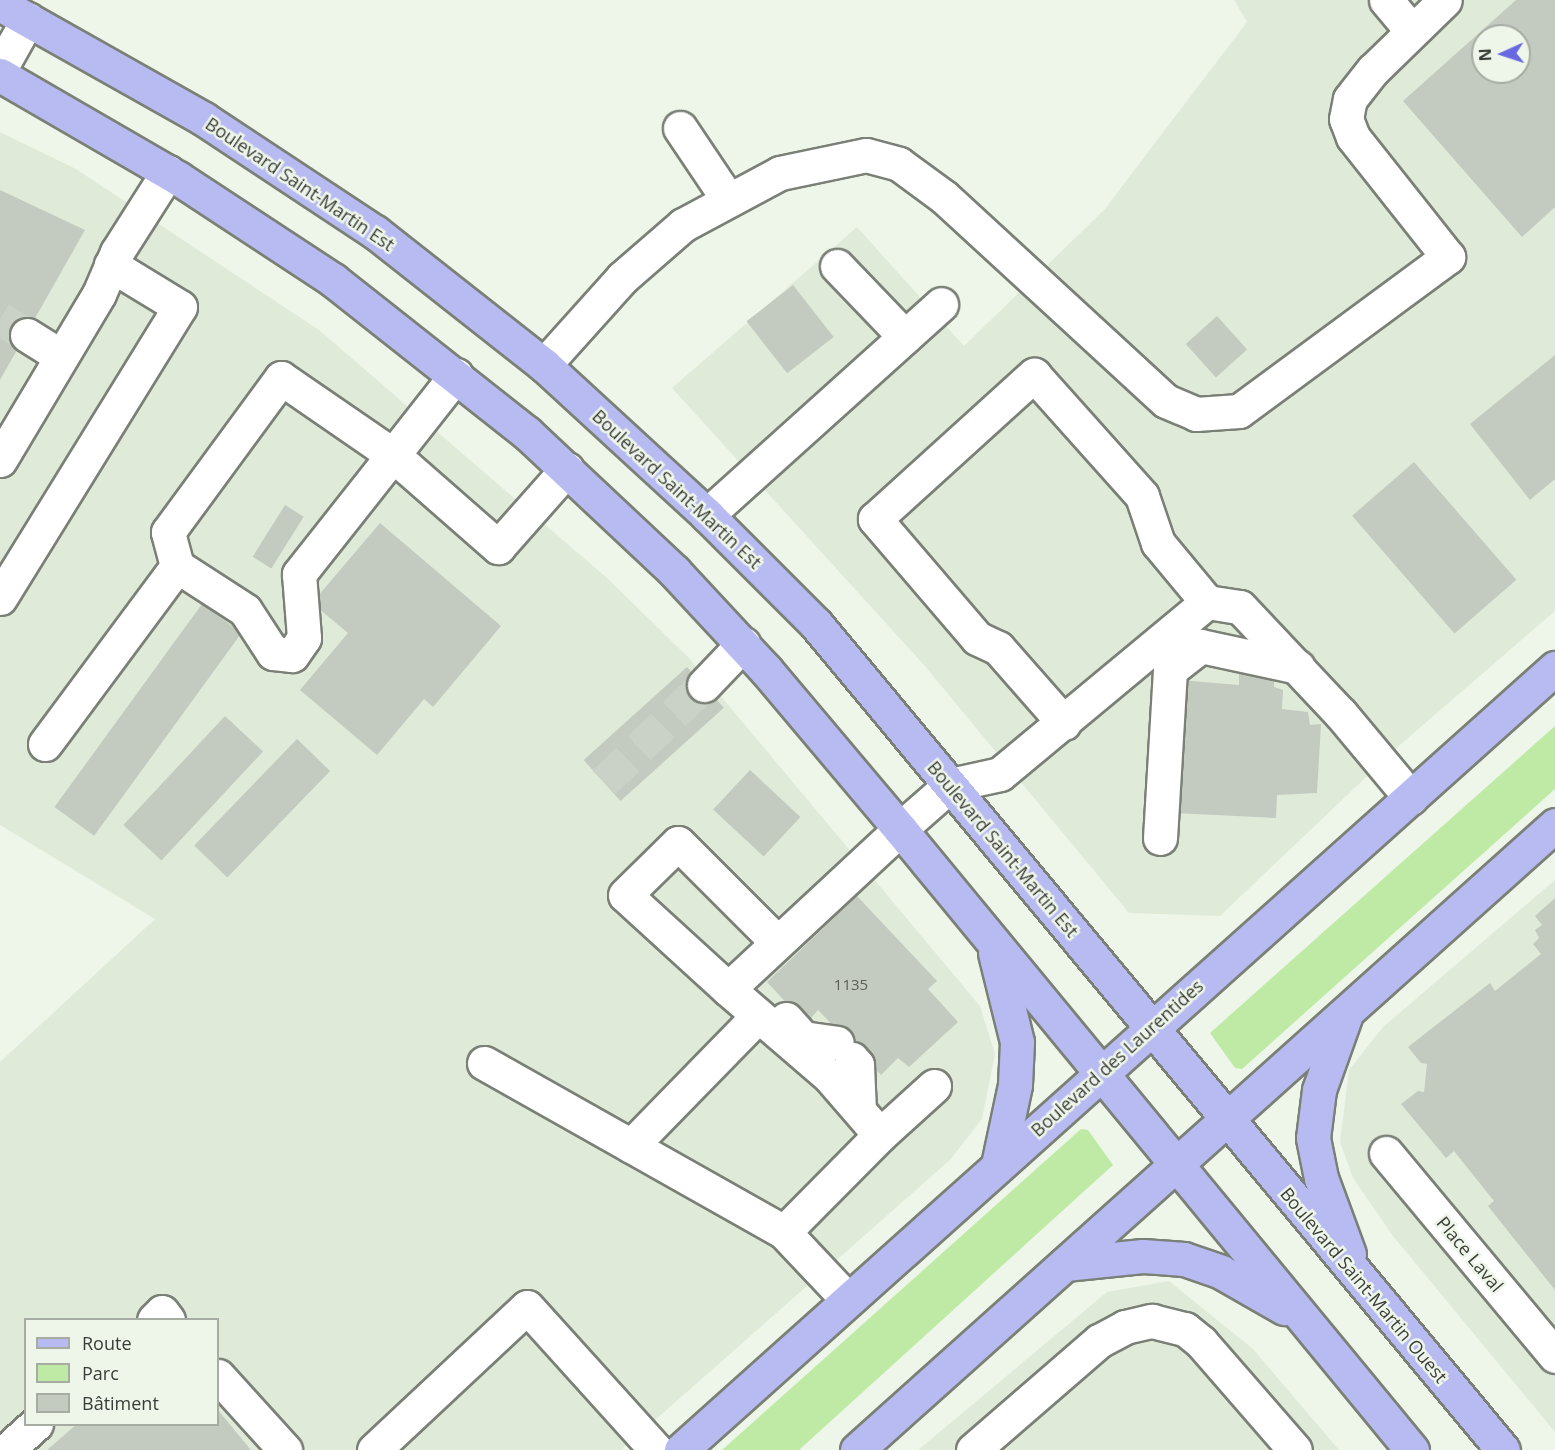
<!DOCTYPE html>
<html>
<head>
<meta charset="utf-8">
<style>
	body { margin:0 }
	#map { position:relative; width:1555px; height:1450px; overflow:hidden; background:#eef6ea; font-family:"Open Sans",sans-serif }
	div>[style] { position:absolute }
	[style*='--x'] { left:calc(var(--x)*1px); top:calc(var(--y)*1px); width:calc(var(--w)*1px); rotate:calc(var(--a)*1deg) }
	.built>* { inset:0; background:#e0ead9 }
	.green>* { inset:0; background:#bfeaa5 }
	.building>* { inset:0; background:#c3cabf; transform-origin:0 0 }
	.minor-tunnel>* { height:33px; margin-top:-16.5px; transform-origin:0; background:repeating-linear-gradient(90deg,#cad1c6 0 33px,transparent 0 49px) }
	.roads { filter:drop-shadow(2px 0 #7a8076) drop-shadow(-2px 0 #7a8076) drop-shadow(0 2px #7a8076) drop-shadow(0 -2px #7a8076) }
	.minor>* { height:33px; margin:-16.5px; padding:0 16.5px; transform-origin:16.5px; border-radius:16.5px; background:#fff }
	.major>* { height:33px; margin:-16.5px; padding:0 16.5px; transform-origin:16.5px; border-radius:16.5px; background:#b8bbf1 }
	span { translate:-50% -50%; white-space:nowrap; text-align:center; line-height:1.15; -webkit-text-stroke:5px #eef6ea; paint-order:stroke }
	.number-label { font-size:15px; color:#5c6059 }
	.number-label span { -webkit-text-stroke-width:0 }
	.street-label { font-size:18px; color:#393c37 }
	.legend { position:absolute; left:24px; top:1318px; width:195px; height:108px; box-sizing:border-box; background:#eef6ea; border:2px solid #a6aca2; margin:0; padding:8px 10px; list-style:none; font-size:18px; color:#393c37 }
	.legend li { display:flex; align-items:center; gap:12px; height:30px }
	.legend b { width:30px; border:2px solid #a6aca2 }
	.north { position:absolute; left:1471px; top:24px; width:60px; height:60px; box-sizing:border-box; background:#eef6ea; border:2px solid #a6aca2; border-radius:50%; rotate:267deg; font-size:16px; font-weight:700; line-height:24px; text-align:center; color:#393c37 }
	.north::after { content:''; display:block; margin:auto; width:21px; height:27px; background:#6868e1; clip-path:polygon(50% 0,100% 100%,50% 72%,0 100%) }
</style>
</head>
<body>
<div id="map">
	<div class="built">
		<i style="clip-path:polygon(evenodd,1234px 0,1555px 0,1555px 611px,1401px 744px,1220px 916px,1129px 913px,924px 665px,672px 388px,857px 227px,964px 346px,1104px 210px,1247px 22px,1234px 0,1483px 36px,1519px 36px,1519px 72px,1483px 72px,1483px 36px)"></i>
		<i style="clip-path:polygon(evenodd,0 132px,76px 169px,319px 330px,607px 578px,689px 658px,980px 1006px,995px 1054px,982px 1119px,950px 1160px,621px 1450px,0 1450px,0 1062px,155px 919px,0 825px,0 132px,26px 1320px,218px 1320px,218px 1424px,26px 1424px,26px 1320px)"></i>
		<i style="clip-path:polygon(1555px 880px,1555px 1432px,1393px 1236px,1353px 1178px,1340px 1142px,1349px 1070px,1383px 1027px)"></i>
		<i style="clip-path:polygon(1169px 1281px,1253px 1349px,1339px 1450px,918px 1450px,1107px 1292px)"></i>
	</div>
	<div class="green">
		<i style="clip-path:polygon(1555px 726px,1555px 789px,1242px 1069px,1235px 1068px,1210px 1033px)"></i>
		<i style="clip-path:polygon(1081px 1129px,1088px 1130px,1113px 1165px,799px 1450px,722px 1450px)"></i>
	</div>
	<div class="building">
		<i style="clip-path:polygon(evenodd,1516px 0,1555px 0,1555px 207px,1522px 237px,1403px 101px,1516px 0,1483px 36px,1519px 36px,1519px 72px,1483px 72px,1483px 36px)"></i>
		<i style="clip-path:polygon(0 190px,85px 230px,0 380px)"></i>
		<i style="left:793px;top:285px;width:66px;height:59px;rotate:52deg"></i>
		<i style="left:1217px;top:316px;width:45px;height:42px;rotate:48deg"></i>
		<i style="clip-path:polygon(1555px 355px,1555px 479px,1530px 500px,1470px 424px)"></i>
		<i style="left:1414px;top:462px;width:156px;height:82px;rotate:49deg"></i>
		<i style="left:285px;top:505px;width:22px;height:61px;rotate:32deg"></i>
		<i style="clip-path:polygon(380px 523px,501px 626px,433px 707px,424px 699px,377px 755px,300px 690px,348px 633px,312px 603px)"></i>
		<i style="left:202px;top:604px;width:49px;height:251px;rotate:36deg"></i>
		<i style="left:687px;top:667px;width:55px;height:139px;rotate:48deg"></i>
		<i style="clip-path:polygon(1239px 674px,1274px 674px,1274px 687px,1283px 690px,1282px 709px,1308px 712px,1310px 725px,1321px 724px,1317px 793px,1277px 795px,1276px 818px,1174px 813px,1180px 680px,1239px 685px)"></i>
		<i style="left:225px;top:716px;width:52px;height:149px;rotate:43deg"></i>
		<i style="left:297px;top:739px;width:46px;height:148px;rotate:44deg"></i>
		<i style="left:750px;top:770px;width:69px;height:54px;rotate:43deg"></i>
		<i style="clip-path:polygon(857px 896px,937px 981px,928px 989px,958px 1022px,909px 1067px,898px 1058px,881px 1075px,818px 1010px,806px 1024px,767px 982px)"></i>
		<i style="clip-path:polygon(1555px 898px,1555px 1290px,1488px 1206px,1494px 1201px,1454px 1151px,1446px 1158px,1401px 1104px,1418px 1091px,1424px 1092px,1427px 1064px,1421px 1063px,1408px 1047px,1490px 983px,1495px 991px,1541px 954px,1533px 944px,1539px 938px,1535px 930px,1542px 925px,1535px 916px)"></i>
		<i style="clip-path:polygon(218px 1410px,251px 1450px,47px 1450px,77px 1424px,218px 1424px)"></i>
	</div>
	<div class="minor-tunnel">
		<i style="--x:0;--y:318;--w:32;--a:32"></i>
		<i style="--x:604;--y:782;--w:139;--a:-44.1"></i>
	</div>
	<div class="roads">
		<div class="minor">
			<i style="--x:1386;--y:0;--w:40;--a:50"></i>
			<i style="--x:0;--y:69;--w:57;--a:-60.8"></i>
			<i style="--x:680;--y:128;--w:84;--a:56.1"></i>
			<i style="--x:837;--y:266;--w:98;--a:46.2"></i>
			<i style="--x:27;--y:335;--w:40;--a:32"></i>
			<i style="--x:544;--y:365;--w:117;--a:-48.1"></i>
			<i style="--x:622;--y:278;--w:81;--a:-41"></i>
			<i style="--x:683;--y:225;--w:110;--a:-28.2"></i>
			<i style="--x:780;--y:173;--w:88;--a:-11.8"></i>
			<i style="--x:866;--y:155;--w:34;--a:15"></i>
			<i style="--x:899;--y:164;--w:56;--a:36.3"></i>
			<i style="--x:944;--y:197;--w:301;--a:42.6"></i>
			<i style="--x:1166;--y:401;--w:33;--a:23"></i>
			<i style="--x:1196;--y:414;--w:43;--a:-4"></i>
			<i style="--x:1239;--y:411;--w:260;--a:-36.4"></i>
			<i style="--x:1448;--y:257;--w:153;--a:-128.4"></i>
			<i style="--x:1353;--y:137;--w:19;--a:-111"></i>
			<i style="--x:1346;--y:119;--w:20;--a:-79"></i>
			<i style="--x:1350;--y:99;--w:37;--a:-52"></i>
			<i style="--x:1373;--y:70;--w:100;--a:-44.2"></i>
			<i style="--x:456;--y:375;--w:102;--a:128.2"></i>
			<i style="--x:393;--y:455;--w:140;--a:41.2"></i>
			<i style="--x:498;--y:547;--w:104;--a:-48.5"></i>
			<i style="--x:0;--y:460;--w:193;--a:-59.2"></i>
			<i style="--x:99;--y:294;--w:46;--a:-66.8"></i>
			<i style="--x:117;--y:252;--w:95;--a:-57.5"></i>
			<i style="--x:707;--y:515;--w:315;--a:-42"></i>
			<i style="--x:0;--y:598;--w:342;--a:-58.3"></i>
			<i style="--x:180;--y:307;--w:81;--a:-148.7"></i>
			<i style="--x:704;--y:685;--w:57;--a:-46.4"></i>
			<i style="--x:1064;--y:723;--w:100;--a:-131.3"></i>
			<i style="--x:998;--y:648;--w:23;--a:-155"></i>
			<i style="--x:977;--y:638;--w:157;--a:-130.6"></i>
			<i style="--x:875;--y:519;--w:215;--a:-42.2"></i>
			<i style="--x:1034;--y:375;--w:162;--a:48.2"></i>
			<i style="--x:1142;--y:496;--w:50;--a:71.2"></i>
			<i style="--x:1158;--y:543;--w:77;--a:50.3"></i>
			<i style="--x:45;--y:744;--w:222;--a:-53.4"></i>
			<i style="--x:177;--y:566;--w:35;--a:-105"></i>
			<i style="--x:168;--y:532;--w:191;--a:-53.7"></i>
			<i style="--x:281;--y:378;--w:136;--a:34.5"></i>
			<i style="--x:393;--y:455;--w:152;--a:128.3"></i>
			<i style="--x:299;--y:574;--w:64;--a:85.5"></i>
			<i style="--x:304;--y:638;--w:21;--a:125"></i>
			<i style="--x:292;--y:655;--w:19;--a:-174"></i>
			<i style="--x:273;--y:653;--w:51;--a:-123.1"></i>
			<i style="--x:245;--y:610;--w:81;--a:-147.1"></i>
			<i style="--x:1160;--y:838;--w:168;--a:-86.6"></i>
			<i style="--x:1170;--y:670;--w:39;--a:-38"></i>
			<i style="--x:1201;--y:646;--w:99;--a:12.2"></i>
			<i style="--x:728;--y:989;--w:139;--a:-137.6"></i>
			<i style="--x:625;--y:895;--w:74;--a:-44.5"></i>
			<i style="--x:678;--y:843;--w:140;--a:45"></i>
			<i style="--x:786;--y:1019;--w:25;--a:48"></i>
			<i style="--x:803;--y:1038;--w:34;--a:8"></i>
			<i style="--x:852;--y:1059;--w:8;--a:50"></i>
			<i style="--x:857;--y:1065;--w:45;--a:87.5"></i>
			<i style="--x:484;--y:1063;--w:344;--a:29.4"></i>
			<i style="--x:880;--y:1135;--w:73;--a:-42.2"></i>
			<i style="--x:631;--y:1146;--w:182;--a:-45.7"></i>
			<i style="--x:1386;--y:1153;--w:264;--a:50.2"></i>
			<i style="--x:848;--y:1300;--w:93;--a:-133.3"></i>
			<i style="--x:784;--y:1232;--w:136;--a:-45.3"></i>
			<i style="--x:880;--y:1135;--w:78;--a:-130.8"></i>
			<i style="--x:829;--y:1076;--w:133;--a:-139.3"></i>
			<i style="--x:728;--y:989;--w:235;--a:-42.9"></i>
			<i style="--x:900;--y:829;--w:67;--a:-41.3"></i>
			<i style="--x:950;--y:785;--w:51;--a:-12.4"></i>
			<i style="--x:1000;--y:774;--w:269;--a:-39.7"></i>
			<i style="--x:1207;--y:602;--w:33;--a:9"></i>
			<i style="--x:1240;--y:607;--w:147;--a:46.7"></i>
			<i style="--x:1341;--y:714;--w:109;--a:50.2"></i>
			<i style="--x:154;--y:1320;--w:11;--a:-45"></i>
			<i style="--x:162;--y:1312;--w:10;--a:53"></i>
			<i style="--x:218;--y:1376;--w:100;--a:47.8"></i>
			<i style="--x:7;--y:1450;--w:39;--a:-42"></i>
			<i style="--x:374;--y:1450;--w:209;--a:-43.1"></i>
			<i style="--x:527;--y:1307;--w:193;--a:47.9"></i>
			<i style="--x:973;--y:1450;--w:167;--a:-40.9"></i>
			<i style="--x:1099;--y:1341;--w:30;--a:-28"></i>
			<i style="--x:1125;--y:1327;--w:28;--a:-13"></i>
			<i style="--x:1152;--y:1321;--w:34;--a:14"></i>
			<i style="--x:1185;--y:1329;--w:21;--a:39"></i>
			<i style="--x:1201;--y:1342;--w:143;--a:49"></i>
		</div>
		<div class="major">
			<i style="--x:0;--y:4;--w:234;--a:29.4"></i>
			<i style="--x:204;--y:119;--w:205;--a:33.5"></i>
			<i style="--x:375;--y:232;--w:215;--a:38.2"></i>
			<i style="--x:544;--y:365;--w:222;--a:42.6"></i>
			<i style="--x:707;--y:515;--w:154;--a:45"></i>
			<i style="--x:816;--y:624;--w:1074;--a:50.25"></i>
			<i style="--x:0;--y:75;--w:206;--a:30.1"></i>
			<i style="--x:178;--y:178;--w:186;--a:33.3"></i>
			<i style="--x:333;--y:280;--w:247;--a:38.3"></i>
			<i style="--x:527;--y:433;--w:202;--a:43.2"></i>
			<i style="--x:674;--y:571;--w:135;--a:47.1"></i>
			<i style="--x:766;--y:670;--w:208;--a:49.9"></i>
			<i style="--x:900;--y:829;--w:805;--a:50.5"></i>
			<i style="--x:995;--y:953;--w:92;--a:76.1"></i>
			<i style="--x:1017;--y:1042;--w:43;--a:92.7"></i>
			<i style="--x:1015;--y:1085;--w:82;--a:102"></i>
			<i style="--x:1345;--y:1017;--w:77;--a:109.6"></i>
			<i style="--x:1319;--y:1090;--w:48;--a:97.1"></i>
			<i style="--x:1313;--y:1138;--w:41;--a:78.7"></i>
			<i style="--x:1321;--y:1178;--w:81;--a:69.8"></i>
			<i style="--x:1065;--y:1264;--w:78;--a:-5.9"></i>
			<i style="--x:1143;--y:1256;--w:41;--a:4.2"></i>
			<i style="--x:1184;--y:1259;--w:39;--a:19"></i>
			<i style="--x:1221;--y:1272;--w:73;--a:29.7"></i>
			<i style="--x:681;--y:1450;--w:1173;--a:-41.82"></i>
			<i style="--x:857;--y:1450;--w:937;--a:-41.84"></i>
		</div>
	</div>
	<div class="number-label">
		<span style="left:851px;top:985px">1135</span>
	</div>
	<div class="street-label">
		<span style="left:300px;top:184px;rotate:34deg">Boulevard Saint-Martin Est</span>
		<span style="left:677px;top:489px;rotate:43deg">Boulevard Saint-Martin Est</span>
		<span style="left:1003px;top:849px;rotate:50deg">Boulevard Saint-Martin Est</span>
		<span style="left:1117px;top:1058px;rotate:-42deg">Boulevard des Laurentides</span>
		<span style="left:1470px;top:1254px;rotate:50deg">Place Laval</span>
		<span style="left:1364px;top:1285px;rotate:50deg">Boulevard Saint-Martin Ouest</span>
	</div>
	<ul class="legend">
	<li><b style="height:8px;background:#b8bbf1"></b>Route</li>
	<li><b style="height:16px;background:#bfeaa5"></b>Parc</li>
	<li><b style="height:16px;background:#c3cabf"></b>Bâtiment</li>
	</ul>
	<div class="north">N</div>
</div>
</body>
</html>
